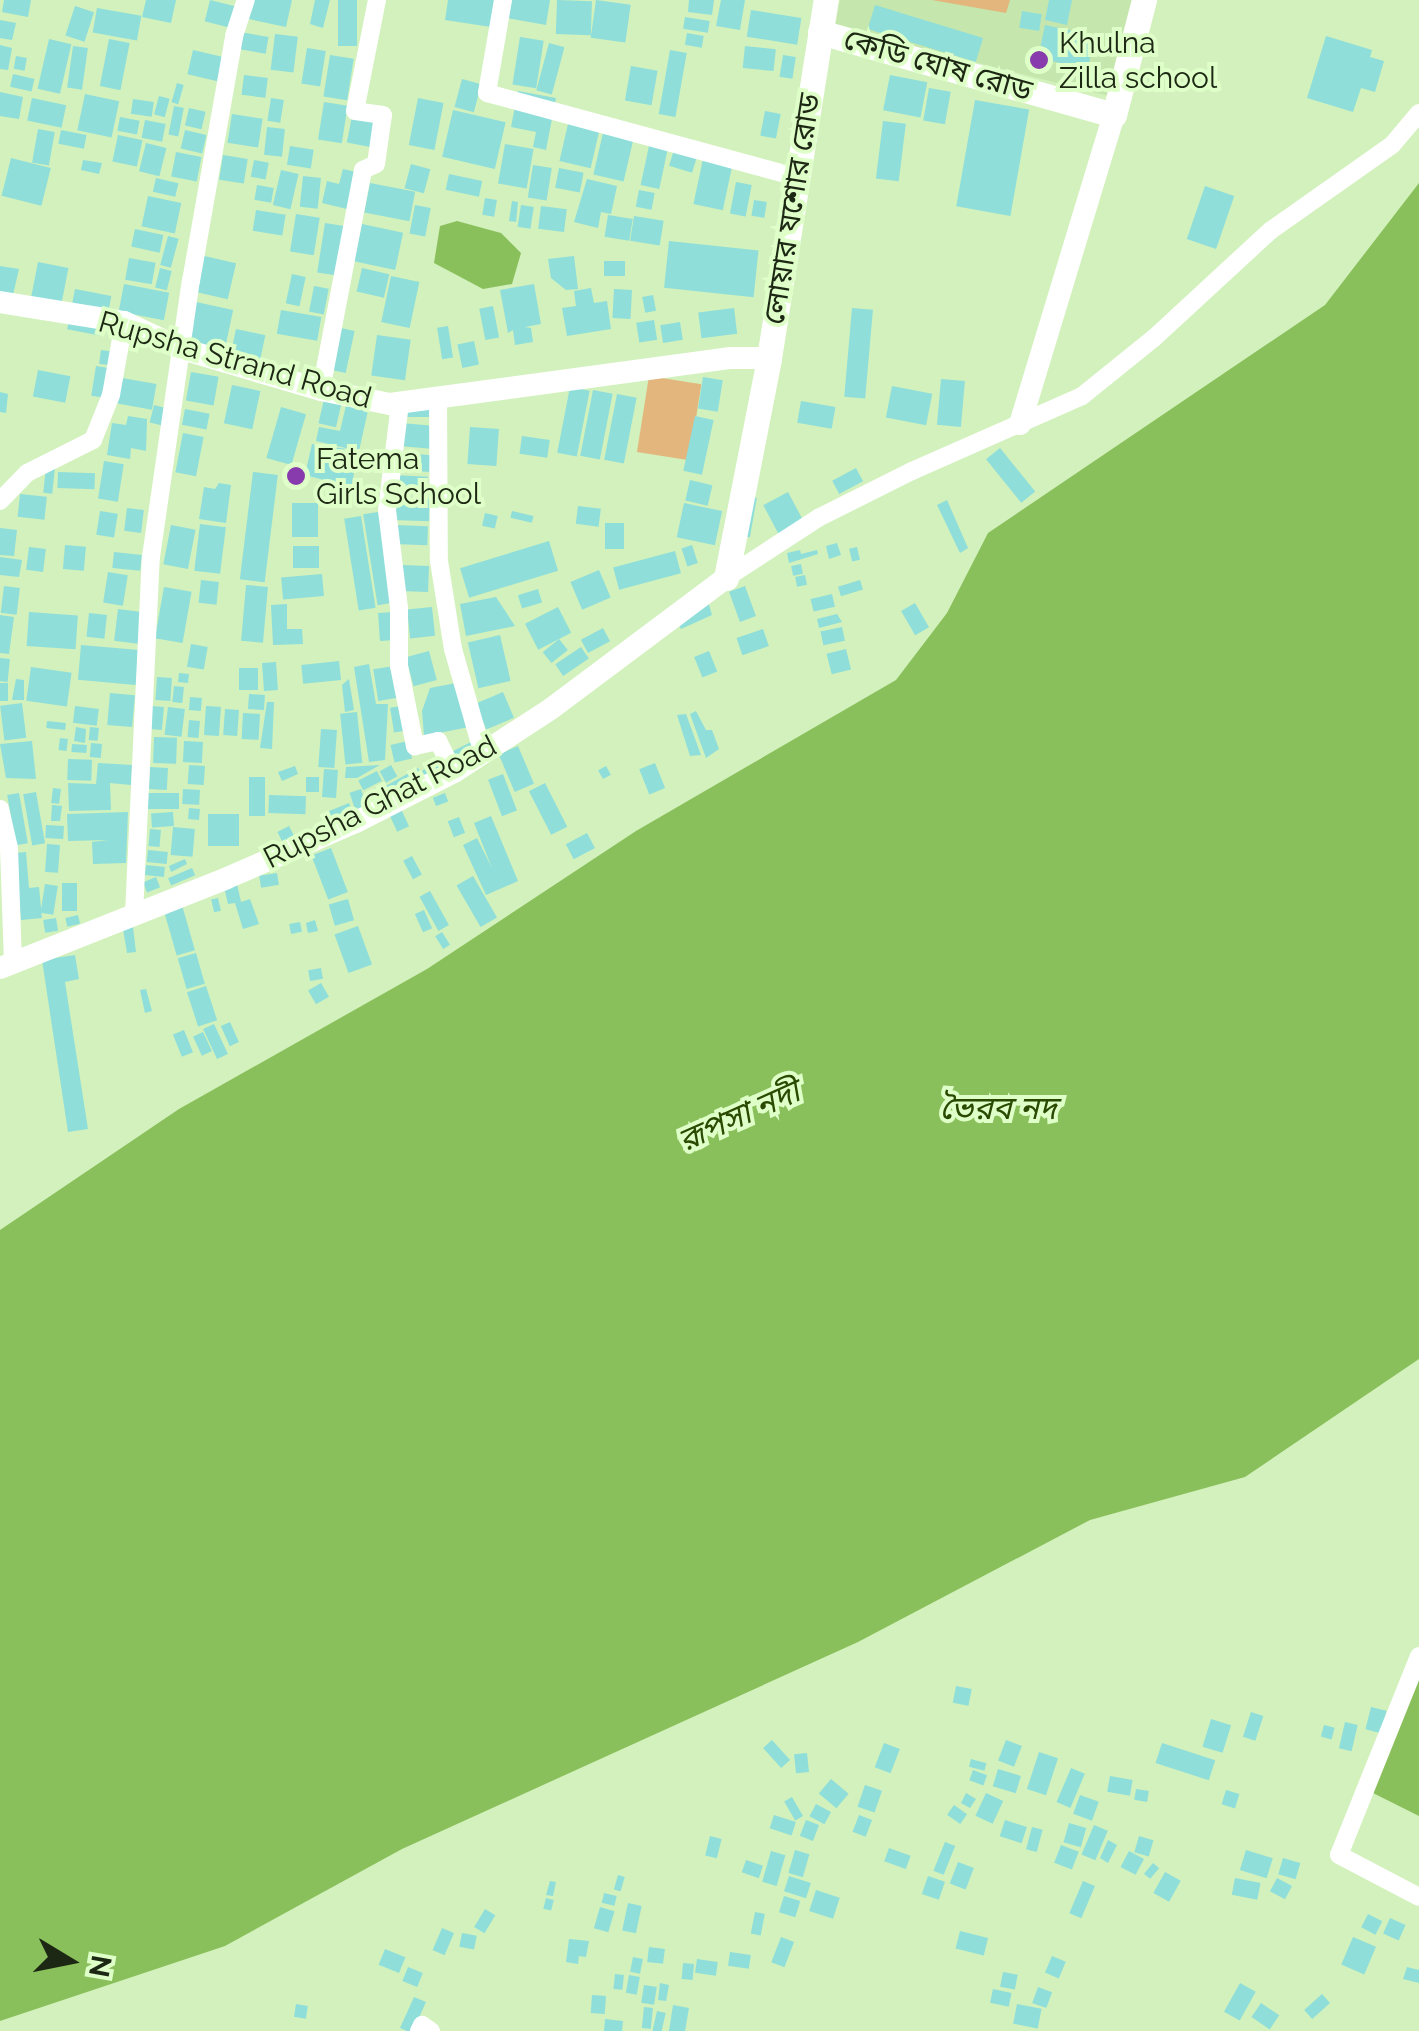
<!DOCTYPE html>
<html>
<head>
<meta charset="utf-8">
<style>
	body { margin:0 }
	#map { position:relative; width:1419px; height:2031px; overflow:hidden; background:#d2f1bc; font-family:Raleway,"Noto Sans Bengali",sans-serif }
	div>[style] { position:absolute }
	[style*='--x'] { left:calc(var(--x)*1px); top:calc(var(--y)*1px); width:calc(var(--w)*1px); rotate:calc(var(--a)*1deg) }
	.built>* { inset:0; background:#c5e6ac }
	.green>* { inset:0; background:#e3b67d; transform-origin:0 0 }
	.water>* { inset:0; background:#8ac05b }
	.building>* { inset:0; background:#8fdeda; transform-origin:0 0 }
	.minor>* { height:18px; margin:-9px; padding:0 9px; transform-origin:9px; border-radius:9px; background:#fff }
	.tertiary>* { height:22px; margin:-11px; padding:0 11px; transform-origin:11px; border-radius:11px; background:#fff }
	.secondary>* { height:25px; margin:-12.5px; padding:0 12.5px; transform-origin:12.5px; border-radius:12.5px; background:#fff }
	.dots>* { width:28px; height:28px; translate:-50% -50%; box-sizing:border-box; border:5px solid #dfffc9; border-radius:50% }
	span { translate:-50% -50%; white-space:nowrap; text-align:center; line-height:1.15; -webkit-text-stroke:8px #dfffc9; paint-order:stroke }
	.poi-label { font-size:30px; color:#1d2814 }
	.left { translate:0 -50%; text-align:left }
	.street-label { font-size:30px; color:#1d2814 }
	.water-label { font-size:32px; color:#294a00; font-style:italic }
	.north { position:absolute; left:20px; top:1911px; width:100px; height:100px; -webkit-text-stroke:8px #dfffc9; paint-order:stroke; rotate:100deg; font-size:28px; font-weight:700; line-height:40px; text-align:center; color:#1d2814 }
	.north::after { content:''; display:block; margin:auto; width:35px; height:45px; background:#1d2814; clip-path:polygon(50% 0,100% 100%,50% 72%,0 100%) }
</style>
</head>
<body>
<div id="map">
	<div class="built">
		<i style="clip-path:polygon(840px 0,1132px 0,1109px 96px,835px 27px)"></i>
	</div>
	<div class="green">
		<i style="clip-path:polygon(932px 0,1010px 0,1006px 13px)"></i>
		<i style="left:649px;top:376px;width:53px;height:77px;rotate:9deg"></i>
	</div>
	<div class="water">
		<i style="clip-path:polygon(1419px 183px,1419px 1359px,1245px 1477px,1090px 1520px,858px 1642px,402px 1849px,225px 1946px,0 2021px,0 1230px,179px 1109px,427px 969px,636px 831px,896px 680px,947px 613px,988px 533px,1325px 305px)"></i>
		<i style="clip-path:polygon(457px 221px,501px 233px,521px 253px,512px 284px,483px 289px,434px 263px,440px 226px)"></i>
		<i style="clip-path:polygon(1419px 1674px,1419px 1816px,1373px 1793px)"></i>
	</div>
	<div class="building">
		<i style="clip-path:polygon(4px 0,31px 0,28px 17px,2px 12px)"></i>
		<i style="clip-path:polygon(146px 0,176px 0,171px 23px,142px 17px)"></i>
		<i style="left:210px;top:0;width:25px;height:22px;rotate:14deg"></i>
		<i style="clip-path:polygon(248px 0,292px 0,286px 27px,244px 18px)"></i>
		<i style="clip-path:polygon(315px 0,330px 0,323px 28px,310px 24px)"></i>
		<i style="left:338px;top:0;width:19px;height:46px"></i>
		<i style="clip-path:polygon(448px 0,495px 0,491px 27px,445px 20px)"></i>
		<i style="clip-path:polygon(510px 0,550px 0,546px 25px,507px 18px)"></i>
		<i style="left:557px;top:0;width:35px;height:34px;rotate:2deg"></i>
		<i style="left:596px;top:0;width:35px;height:38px;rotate:8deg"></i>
		<i style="clip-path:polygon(689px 0,714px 0,712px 15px,688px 12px)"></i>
		<i style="clip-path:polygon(721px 0,745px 0,740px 30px,716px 26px)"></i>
		<i style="clip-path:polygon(1049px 0,1072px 0,1067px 25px,1045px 20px)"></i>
		<i style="left:875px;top:5px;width:113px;height:25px;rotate:17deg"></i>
		<i style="left:75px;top:6px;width:20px;height:31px;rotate:18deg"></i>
		<i style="left:97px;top:8px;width:45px;height:25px;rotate:10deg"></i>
		<i style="left:751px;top:10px;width:51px;height:27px;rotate:9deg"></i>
		<i style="left:1022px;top:11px;width:20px;height:17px;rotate:9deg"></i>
		<i style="left:685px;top:17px;width:25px;height:12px;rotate:9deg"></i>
		<i style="clip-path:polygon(0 20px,16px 23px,12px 40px,0 38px)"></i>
		<i style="left:1045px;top:25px;width:51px;height:34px;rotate:12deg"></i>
		<i style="left:240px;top:32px;width:29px;height:17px;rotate:10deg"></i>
		<i style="left:687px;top:33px;width:17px;height:12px;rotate:10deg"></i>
		<i style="left:275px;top:34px;width:23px;height:36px;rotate:7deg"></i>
		<i style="clip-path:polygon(1326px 36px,1372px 50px,1370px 57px,1384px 61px,1375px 92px,1361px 88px,1353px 112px,1307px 98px)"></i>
		<i style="left:520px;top:37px;width:24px;height:48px;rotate:9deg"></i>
		<i style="left:49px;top:39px;width:23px;height:51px;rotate:13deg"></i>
		<i style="left:109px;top:39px;width:21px;height:48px;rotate:11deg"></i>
		<i style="left:549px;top:43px;width:16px;height:49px;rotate:15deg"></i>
		<i style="clip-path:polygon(0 45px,12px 48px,8px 70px,0 69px)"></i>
		<i style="left:73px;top:46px;width:15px;height:42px;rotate:8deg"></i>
		<i style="left:745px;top:46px;width:31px;height:22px;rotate:6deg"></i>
		<i style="left:307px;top:48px;width:19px;height:36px;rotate:9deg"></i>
		<i style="left:193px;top:50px;width:32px;height:25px;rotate:13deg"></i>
		<i style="left:670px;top:50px;width:17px;height:65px;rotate:10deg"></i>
		<i style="left:330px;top:55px;width:24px;height:42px;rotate:9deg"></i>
		<i style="left:783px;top:55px;width:13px;height:22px;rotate:9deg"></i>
		<i style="left:16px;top:56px;width:11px;height:13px;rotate:10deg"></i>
		<i style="left:631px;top:66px;width:27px;height:35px;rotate:10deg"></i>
		<i style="left:13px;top:74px;width:22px;height:13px;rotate:13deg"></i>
		<i style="left:244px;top:75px;width:24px;height:20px;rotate:7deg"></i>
		<i style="left:890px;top:75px;width:38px;height:36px;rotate:11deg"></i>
		<i style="left:462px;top:79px;width:20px;height:29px;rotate:15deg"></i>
		<i style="left:177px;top:83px;width:7px;height:20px;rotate:16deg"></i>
		<i style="left:929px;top:88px;width:22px;height:33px;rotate:10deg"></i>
		<i style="clip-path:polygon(518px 91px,556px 98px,546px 150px,533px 147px,536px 132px,511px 127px)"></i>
		<i style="clip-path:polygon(0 92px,23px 97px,19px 119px,0 116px)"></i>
		<i style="left:85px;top:94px;width:35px;height:37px;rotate:12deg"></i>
		<i style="left:159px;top:96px;width:11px;height:19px;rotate:15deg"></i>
		<i style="left:32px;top:98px;width:35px;height:23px;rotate:12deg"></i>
		<i style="left:271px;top:98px;width:13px;height:23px;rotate:9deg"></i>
		<i style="left:418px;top:98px;width:26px;height:48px;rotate:11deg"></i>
		<i style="left:133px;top:99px;width:21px;height:15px;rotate:8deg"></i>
		<i style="left:975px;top:100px;width:55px;height:108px;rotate:10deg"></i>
		<i style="left:324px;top:102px;width:24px;height:38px;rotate:9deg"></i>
		<i style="left:174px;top:106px;width:10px;height:29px;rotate:11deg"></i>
		<i style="left:189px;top:108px;width:17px;height:18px;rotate:13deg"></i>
		<i style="left:453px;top:110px;width:54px;height:48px;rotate:13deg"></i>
		<i style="left:765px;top:111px;width:16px;height:25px;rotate:11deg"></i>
		<i style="left:232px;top:114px;width:31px;height:29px;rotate:9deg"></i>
		<i style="left:352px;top:116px;width:25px;height:27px;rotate:11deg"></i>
		<i style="left:120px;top:117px;width:20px;height:14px;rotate:11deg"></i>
		<i style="left:145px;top:120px;width:21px;height:18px;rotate:11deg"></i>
		<i style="left:606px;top:120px;width:31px;height:56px;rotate:13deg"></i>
		<i style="left:883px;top:121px;width:23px;height:58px;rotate:7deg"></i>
		<i style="left:568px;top:124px;width:32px;height:38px;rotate:13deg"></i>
		<i style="left:267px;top:127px;width:18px;height:28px;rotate:6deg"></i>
		<i style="left:38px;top:129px;width:17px;height:34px;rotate:10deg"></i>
		<i style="left:61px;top:130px;width:26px;height:14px;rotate:11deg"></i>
		<i style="left:185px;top:130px;width:22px;height:19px;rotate:13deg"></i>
		<i style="left:118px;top:135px;width:25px;height:27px;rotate:12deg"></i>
		<i style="left:677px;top:140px;width:24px;height:27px;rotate:17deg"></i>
		<i style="left:650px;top:141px;width:19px;height:45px;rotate:12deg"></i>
		<i style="left:146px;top:143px;width:21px;height:29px;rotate:14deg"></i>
		<i style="left:505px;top:144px;width:29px;height:40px;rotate:10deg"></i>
		<i style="left:290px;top:146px;width:24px;height:19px;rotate:9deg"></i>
		<i style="left:176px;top:152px;width:26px;height:25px;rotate:11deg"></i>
		<i style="left:223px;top:155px;width:25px;height:25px;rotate:9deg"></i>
		<i style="left:11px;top:158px;width:41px;height:39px;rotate:14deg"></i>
		<i style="left:703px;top:159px;width:30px;height:46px;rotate:12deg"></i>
		<i style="clip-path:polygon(83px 160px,102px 163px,99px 174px,81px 170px)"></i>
		<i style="left:254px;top:160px;width:15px;height:17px;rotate:11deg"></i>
		<i style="left:411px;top:164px;width:20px;height:25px;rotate:15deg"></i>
		<i style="left:533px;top:165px;width:19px;height:33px;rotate:9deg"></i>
		<i style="left:559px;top:168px;width:25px;height:20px;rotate:11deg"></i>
		<i style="clip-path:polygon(343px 169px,356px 172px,347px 209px,322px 203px,327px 181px,339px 184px)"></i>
		<i style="left:281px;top:170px;width:18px;height:36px;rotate:13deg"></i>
		<i style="left:449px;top:174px;width:34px;height:16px;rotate:12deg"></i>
		<i style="left:303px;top:176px;width:18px;height:31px;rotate:6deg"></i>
		<i style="left:156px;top:178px;width:23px;height:14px;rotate:13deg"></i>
		<i style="clip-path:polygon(587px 179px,617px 186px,611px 214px,601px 212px,598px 228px,574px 222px)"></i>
		<i style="left:736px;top:182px;width:16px;height:32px;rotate:11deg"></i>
		<i style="left:370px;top:183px;width:46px;height:30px;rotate:11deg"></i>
		<i style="left:257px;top:185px;width:17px;height:15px;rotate:10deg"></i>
		<i style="left:1205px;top:186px;width:31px;height:56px;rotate:19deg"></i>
		<i style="left:639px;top:190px;width:16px;height:17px;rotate:11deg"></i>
		<i style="left:148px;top:196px;width:34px;height:31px;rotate:12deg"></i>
		<i style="left:485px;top:198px;width:12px;height:17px;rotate:9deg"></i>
		<i style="left:754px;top:200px;width:13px;height:16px;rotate:9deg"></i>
		<i style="clip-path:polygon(512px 201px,518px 202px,516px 222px,509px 221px)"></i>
		<i style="left:415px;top:205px;width:16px;height:29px;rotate:11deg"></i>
		<i style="left:521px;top:205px;width:13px;height:22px;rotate:9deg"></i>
		<i style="left:541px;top:206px;width:26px;height:23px;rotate:7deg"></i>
		<i style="left:256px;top:210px;width:30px;height:21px;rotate:9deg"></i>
		<i style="left:296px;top:214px;width:24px;height:38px;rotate:9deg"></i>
		<i style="left:608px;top:215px;width:25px;height:22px;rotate:9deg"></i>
		<i style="left:634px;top:216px;width:30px;height:25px;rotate:9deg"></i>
		<i style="left:325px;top:223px;width:19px;height:50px;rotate:9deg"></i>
		<i style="left:362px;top:224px;width:42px;height:38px;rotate:12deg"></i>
		<i style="left:135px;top:229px;width:29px;height:18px;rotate:12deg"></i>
		<i style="left:168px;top:236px;width:11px;height:30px;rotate:15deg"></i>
		<i style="left:669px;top:241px;width:90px;height:47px;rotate:6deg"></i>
		<i style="left:200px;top:255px;width:37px;height:37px;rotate:13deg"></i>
		<i style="clip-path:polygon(574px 256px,578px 289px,566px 290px,551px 278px,548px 259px)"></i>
		<i style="left:129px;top:258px;width:27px;height:22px;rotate:10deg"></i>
		<i style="left:604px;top:261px;width:21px;height:15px"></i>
		<i style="left:38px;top:262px;width:31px;height:37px;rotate:11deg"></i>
		<i style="clip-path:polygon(0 266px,19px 269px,10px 308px,0 305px)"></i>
		<i style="left:160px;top:268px;width:12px;height:20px;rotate:14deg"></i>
		<i style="left:362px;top:268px;width:28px;height:24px;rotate:13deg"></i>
		<i style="left:292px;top:274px;width:14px;height:30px;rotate:12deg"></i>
		<i style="left:391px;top:276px;width:29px;height:47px;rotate:12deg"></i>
		<i style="left:124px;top:284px;width:46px;height:28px;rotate:11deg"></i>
		<i style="clip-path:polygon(534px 284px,541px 324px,525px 327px,531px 328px,533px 342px,515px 345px,513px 330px,508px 333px,500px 290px)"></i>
		<i style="left:314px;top:286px;width:15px;height:26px;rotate:11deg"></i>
		<i style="clip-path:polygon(591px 288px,594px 303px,607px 301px,611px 329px,567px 336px,562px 308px,576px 306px,574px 291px)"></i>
		<i style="left:75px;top:289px;width:37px;height:41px;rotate:11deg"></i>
		<i style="left:614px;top:289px;width:18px;height:29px;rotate:3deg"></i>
		<i style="left:653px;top:295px;width:16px;height:11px;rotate:79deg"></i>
		<i style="left:196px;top:302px;width:38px;height:45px;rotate:12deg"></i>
		<i style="left:493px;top:306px;width:32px;height:14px;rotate:79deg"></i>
		<i style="left:734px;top:308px;width:26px;height:36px;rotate:83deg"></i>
		<i style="left:852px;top:308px;width:21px;height:89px;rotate:5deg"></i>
		<i style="left:281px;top:310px;width:41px;height:24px;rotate:10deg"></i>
		<i style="left:654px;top:320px;width:20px;height:18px;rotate:81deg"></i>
		<i style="left:680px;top:322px;width:18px;height:20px;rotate:81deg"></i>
		<i style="left:448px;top:326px;width:32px;height:11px;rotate:81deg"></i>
		<i style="left:336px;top:327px;width:19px;height:43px;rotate:12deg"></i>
		<i style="left:236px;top:329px;width:30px;height:36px;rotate:12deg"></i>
		<i style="left:377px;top:335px;width:34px;height:41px;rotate:8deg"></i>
		<i style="left:474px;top:341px;width:24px;height:17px;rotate:78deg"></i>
		<i style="left:101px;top:350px;width:15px;height:14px;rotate:8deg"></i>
		<i style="left:96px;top:366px;width:13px;height:30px;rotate:9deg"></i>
		<i style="left:38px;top:370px;width:33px;height:27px;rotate:11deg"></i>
		<i style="left:191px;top:372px;width:28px;height:29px;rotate:10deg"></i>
		<i style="left:703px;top:377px;width:20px;height:32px;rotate:9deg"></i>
		<i style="left:122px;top:378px;width:35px;height:26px;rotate:10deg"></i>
		<i style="left:941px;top:379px;width:24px;height:46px;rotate:5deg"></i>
		<i style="left:232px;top:385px;width:29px;height:39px;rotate:12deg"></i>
		<i style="left:892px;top:386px;width:41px;height:32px;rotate:11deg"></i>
		<i style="left:570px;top:387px;width:20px;height:67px;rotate:11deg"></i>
		<i style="left:593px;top:390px;width:20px;height:67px;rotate:11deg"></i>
		<i style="clip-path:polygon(0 392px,8px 394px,6px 413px,0 412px)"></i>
		<i style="left:617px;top:394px;width:20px;height:67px;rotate:11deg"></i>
		<i style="left:325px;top:395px;width:18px;height:29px;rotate:13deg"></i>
		<i style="clip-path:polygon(347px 401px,369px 406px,351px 487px,305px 475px,312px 444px,354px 450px,316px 441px,319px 427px,340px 431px)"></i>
		<i style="left:801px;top:401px;width:35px;height:22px;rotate:10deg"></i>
		<i style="left:434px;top:403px;width:14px;height:29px;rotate:90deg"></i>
		<i style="left:154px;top:405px;width:12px;height:18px;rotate:14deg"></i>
		<i style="left:281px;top:407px;width:26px;height:53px;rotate:16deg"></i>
		<i style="left:185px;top:409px;width:25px;height:16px;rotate:11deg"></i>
		<i style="clip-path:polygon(128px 416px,147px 419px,146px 451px,131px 448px,130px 459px,107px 455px,112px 423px,126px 425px)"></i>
		<i style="left:695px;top:416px;width:19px;height:56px;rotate:12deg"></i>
		<i style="left:401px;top:423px;width:32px;height:23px;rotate:5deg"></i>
		<i style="left:470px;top:427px;width:29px;height:37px;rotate:4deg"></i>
		<i style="left:183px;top:433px;width:21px;height:40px;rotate:11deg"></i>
		<i style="left:522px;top:436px;width:28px;height:18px;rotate:8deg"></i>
		<i style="left:1000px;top:448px;width:56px;height:18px;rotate:51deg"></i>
		<i style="left:395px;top:452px;width:36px;height:17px;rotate:5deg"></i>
		<i style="left:104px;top:461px;width:20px;height:38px;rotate:9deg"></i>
		<i style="left:46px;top:467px;width:9px;height:26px;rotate:6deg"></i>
		<i style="left:856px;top:468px;width:15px;height:27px;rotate:62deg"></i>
		<i style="left:58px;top:472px;width:37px;height:16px;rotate:2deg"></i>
		<i style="left:253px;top:472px;width:25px;height:108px;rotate:7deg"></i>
		<i style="left:393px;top:475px;width:35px;height:18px;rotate:3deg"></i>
		<i style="left:690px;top:480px;width:23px;height:21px;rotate:13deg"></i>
		<i style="clip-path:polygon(219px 483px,231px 485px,226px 523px,199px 519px,204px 487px,215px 489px)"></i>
		<i style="left:788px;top:492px;width:32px;height:28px;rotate:62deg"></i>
		<i style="left:20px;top:494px;width:27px;height:23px;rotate:6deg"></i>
		<i style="left:746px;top:496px;width:11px;height:40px;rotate:10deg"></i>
		<i style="left:393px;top:498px;width:37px;height:22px;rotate:2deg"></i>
		<i style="clip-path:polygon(947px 500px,968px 548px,960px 553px,937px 505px)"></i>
		<i style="left:292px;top:503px;width:26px;height:34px"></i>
		<i style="left:684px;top:503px;width:39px;height:35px;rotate:12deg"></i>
		<i style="left:578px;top:506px;width:23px;height:18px;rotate:7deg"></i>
		<i style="left:127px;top:508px;width:17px;height:23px;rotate:7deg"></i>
		<i style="left:100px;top:511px;width:18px;height:24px;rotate:9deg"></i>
		<i style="left:512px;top:511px;width:22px;height:7px;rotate:13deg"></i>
		<i style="left:378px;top:512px;width:92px;height:15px;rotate:81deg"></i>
		<i style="left:485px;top:513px;width:13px;height:13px;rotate:13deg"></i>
		<i style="left:361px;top:516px;width:93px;height:17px;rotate:81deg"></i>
		<i style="left:605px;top:523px;width:19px;height:26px"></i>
		<i style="left:200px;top:524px;width:26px;height:47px;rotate:7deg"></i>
		<i style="left:171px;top:525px;width:25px;height:40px;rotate:11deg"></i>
		<i style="left:395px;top:525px;width:33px;height:19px;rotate:2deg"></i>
		<i style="clip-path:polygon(0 528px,17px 530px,14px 556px,0 555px)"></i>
		<i style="left:549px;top:541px;width:31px;height:93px;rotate:73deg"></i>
		<i style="clip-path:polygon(837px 543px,841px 555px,829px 559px,826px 546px)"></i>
		<i style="left:65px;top:545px;width:21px;height:24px;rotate:5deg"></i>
		<i style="left:692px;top:545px;width:19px;height:11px;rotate:72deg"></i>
		<i style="left:293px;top:546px;width:26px;height:22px"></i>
		<i style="left:29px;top:547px;width:17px;height:23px;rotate:7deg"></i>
		<i style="left:857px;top:547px;width:13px;height:8px;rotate:77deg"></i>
		<i style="clip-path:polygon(800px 550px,801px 554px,817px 550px,818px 554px,789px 563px,787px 553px)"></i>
		<i style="left:675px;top:551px;width:23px;height:64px;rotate:75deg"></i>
		<i style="left:114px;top:552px;width:28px;height:16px;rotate:6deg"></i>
		<i style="clip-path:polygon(0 557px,22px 560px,19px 577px,0 575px)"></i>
		<i style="left:801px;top:564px;width:10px;height:10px;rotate:79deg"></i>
		<i style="left:401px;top:565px;width:28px;height:26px;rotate:2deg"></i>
		<i style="left:599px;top:570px;width:30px;height:31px;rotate:67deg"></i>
		<i style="left:108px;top:572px;width:20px;height:31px;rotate:9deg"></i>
		<i style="left:322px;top:574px;width:22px;height:41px;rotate:85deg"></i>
		<i style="left:805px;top:575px;width:10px;height:10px;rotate:79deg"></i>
		<i style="left:201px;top:580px;width:18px;height:23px;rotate:6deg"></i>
		<i style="left:860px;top:580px;width:10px;height:23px;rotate:73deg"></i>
		<i style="left:246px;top:585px;width:22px;height:56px;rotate:5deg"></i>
		<i style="left:4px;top:586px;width:16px;height:27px;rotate:7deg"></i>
		<i style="left:745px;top:586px;width:32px;height:17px;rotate:70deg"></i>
		<i style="left:164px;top:587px;width:28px;height:52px;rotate:10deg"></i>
		<i style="left:538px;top:589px;width:14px;height:21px;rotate:73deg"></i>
		<i style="left:832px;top:594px;width:13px;height:22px;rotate:77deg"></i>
		<i style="clip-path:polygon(496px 597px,515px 626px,466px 636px,460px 604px)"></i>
		<i style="clip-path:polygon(707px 598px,712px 615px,681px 629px,676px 620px)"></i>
		<i style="left:915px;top:603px;width:28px;height:16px;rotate:60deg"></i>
		<i style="clip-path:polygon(287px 604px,287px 629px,302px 629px,303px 644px,273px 645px,271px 605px)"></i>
		<i style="left:432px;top:607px;width:29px;height:25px;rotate:84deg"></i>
		<i style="left:558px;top:607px;width:29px;height:37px;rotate:63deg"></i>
		<i style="left:118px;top:609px;width:24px;height:32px;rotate:7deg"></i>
		<i style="left:29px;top:612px;width:49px;height:34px;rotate:4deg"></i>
		<i style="left:393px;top:612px;width:28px;height:15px;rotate:86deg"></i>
		<i style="left:89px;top:613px;width:18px;height:24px;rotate:6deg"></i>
		<i style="clip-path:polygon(837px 614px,842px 622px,819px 628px,817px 619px)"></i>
		<i style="clip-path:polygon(0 615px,14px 617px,9px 654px,0 653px)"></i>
		<i style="left:842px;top:627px;width:14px;height:22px;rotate:78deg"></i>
		<i style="left:603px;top:628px;width:15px;height:25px;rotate:62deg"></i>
		<i style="left:763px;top:629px;width:18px;height:28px;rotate:71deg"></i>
		<i style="left:500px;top:635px;width:47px;height:33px;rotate:77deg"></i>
		<i style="left:559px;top:639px;width:14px;height:21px;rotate:51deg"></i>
		<i style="left:191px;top:644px;width:17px;height:23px;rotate:10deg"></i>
		<i style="left:81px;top:645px;width:58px;height:35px;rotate:5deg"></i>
		<i style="left:581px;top:647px;width:14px;height:31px;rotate:56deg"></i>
		<i style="left:846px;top:649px;width:21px;height:20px;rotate:76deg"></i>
		<i style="left:429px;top:651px;width:30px;height:24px;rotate:75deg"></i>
		<i style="left:709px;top:651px;width:22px;height:16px;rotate:68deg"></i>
		<i style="left:0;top:658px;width:10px;height:23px;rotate:6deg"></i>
		<i style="left:339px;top:661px;width:19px;height:38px;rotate:84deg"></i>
		<i style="left:276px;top:662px;width:28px;height:14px;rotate:86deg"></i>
		<i style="clip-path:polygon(369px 664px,376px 704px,388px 704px,385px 760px,369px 762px,354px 667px)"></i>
		<i style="left:394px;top:666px;width:32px;height:21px;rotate:81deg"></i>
		<i style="left:31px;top:667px;width:41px;height:34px;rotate:8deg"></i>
		<i style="left:239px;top:668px;width:19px;height:22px"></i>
		<i style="left:179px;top:673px;width:10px;height:9px;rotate:6deg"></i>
		<i style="left:157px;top:677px;width:15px;height:23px;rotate:4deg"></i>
		<i style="clip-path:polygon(16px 679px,24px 680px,24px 700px,12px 700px)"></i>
		<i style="clip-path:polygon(349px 679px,354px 710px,345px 712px,342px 685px)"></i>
		<i style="left:0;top:683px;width:8px;height:18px"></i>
		<i style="clip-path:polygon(456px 683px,469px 727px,424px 736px,422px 711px,430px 688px)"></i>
		<i style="left:174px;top:686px;width:10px;height:16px;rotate:6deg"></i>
		<i style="left:503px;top:692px;width:28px;height:30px;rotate:67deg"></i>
		<i style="left:110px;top:693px;width:25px;height:32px;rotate:5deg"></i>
		<i style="left:249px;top:694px;width:16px;height:15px;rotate:4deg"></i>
		<i style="left:190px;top:697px;width:12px;height:13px;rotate:5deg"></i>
		<i style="clip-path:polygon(267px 702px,274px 702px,272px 749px,260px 748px)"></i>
		<i style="left:22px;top:703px;width:35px;height:22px;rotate:83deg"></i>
		<i style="left:75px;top:706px;width:24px;height:17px;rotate:7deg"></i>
		<i style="left:152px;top:706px;width:12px;height:23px;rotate:5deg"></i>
		<i style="left:206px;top:706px;width:15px;height:29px;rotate:4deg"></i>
		<i style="left:401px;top:706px;width:25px;height:11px;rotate:81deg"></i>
		<i style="left:168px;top:707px;width:17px;height:28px;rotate:7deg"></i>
		<i style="left:225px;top:709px;width:14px;height:26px;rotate:4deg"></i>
		<i style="clip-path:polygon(696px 711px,706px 730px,712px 730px,719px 749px,706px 758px,690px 714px)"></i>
		<i style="left:357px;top:712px;width:51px;height:17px;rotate:84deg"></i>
		<i style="left:243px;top:713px;width:17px;height:26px;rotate:3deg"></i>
		<i style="clip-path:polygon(686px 714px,701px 755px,690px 756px,677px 715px)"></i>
		<i style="left:189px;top:720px;width:11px;height:17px;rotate:5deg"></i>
		<i style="left:47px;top:721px;width:19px;height:7px;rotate:6deg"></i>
		<i style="clip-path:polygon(76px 727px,86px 729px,85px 743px,74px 741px)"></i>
		<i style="left:90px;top:727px;width:9px;height:13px;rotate:6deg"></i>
		<i style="left:321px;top:729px;width:16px;height:38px;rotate:4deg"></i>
		<i style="left:154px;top:737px;width:23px;height:26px;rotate:2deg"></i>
		<i style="left:60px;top:738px;width:8px;height:12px;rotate:7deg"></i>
		<i style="clip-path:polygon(32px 741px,36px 779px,6px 778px,0 744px)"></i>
		<i style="left:184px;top:741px;width:19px;height:21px;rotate:3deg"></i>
		<i style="left:408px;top:741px;width:18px;height:18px;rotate:77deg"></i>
		<i style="left:473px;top:741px;width:7px;height:26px;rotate:63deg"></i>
		<i style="left:91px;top:743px;width:11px;height:14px;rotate:5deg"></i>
		<i style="left:72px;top:744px;width:15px;height:8px;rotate:4deg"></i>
		<i style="left:518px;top:746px;width:41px;height:21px;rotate:67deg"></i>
		<i style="clip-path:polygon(439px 755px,445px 765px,426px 777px,422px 771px,436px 762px,434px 758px)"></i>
		<i style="left:68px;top:759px;width:24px;height:21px;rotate:2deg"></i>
		<i style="clip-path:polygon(98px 763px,132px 765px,131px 785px,110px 783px,111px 810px,69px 811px,68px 783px,96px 784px)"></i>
		<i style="left:655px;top:763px;width:27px;height:17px;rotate:68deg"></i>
		<i style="left:189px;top:765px;width:16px;height:19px;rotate:4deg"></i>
		<i style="clip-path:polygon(380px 765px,357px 778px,345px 778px,346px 767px)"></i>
		<i style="left:391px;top:765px;width:13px;height:13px;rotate:61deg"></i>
		<i style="clip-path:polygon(295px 766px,298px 774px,282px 781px,278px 772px)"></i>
		<i style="left:606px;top:766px;width:10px;height:9px;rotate:61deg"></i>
		<i style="left:150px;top:767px;width:18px;height:22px;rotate:3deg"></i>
		<i style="left:418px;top:768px;width:10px;height:39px;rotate:61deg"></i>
		<i style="left:324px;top:769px;width:14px;height:28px;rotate:4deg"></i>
		<i style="left:377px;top:771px;width:11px;height:21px;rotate:63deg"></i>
		<i style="left:503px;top:774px;width:39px;height:16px;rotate:69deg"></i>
		<i style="left:249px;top:777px;width:16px;height:39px"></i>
		<i style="left:306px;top:777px;width:13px;height:15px"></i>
		<i style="left:545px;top:783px;width:49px;height:18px;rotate:63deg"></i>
		<i style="left:53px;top:788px;width:8px;height:15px;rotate:7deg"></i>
		<i style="left:183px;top:789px;width:17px;height:15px;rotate:3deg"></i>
		<i style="left:361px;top:789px;width:20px;height:12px;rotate:72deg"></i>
		<i style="left:36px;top:792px;width:52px;height:13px;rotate:80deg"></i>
		<i style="left:19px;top:793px;width:51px;height:12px;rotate:80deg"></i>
		<i style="left:179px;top:793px;width:16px;height:31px;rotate:90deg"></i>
		<i style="left:445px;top:793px;width:9px;height:13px;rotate:69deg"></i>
		<i style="left:269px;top:795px;width:37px;height:18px;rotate:2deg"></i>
		<i style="left:349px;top:803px;width:11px;height:27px;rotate:68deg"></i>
		<i style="clip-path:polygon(52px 805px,62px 806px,60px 821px,51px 821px)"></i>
		<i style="left:189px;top:808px;width:11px;height:11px;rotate:5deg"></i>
		<i style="left:401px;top:809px;width:19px;height:13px;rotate:65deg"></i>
		<i style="clip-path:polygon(128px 812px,126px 863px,93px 864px,92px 842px,108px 840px,68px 841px,67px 814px)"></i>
		<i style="left:173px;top:812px;width:14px;height:22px;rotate:86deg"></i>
		<i style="left:208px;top:814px;width:31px;height:32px"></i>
		<i style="clip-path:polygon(491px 816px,518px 881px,486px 895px,463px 845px,477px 838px,492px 868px,474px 823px)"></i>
		<i style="left:459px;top:817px;width:17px;height:12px;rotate:69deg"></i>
		<i style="left:46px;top:825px;width:18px;height:13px;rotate:3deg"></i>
		<i style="left:289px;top:826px;width:11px;height:13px;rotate:63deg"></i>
		<i style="left:173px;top:827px;width:22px;height:28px;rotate:5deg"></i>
		<i style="left:150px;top:829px;width:11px;height:17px;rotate:5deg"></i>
		<i style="left:587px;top:833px;width:17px;height:24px;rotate:62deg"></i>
		<i style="left:47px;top:844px;width:13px;height:28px;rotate:4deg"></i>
		<i style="left:331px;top:848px;width:47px;height:21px;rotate:69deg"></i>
		<i style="left:148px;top:850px;width:20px;height:12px;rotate:6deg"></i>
		<i style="clip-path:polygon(26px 852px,29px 888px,39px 887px,42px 918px,21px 920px,15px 853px)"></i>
		<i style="left:412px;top:856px;width:21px;height:10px;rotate:62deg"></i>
		<i style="clip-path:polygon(185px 859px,187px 864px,171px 872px,169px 866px)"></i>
		<i style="left:146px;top:865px;width:19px;height:10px;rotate:6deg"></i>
		<i style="left:192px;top:868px;width:8px;height:26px;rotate:67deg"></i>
		<i style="left:277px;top:873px;width:12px;height:18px;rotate:81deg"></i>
		<i style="left:473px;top:876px;width:48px;height:19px;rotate:60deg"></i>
		<i style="left:156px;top:877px;width:11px;height:14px;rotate:68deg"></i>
		<i style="left:62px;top:883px;width:15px;height:28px"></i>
		<i style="left:45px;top:884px;width:13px;height:29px;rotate:9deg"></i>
		<i style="clip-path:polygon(237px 884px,241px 902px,250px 899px,259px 924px,243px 929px,235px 903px,228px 904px,224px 887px)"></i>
		<i style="left:430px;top:891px;width:39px;height:12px;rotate:61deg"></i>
		<i style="left:218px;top:898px;width:13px;height:7px;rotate:77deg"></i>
		<i style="left:348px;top:899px;width:22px;height:20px;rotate:74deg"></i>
		<i style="left:182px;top:905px;width:47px;height:19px;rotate:74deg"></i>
		<i style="left:424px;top:910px;width:20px;height:10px;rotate:66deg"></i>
		<i style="left:78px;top:915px;width:9px;height:13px;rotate:77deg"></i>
		<i style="left:56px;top:918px;width:13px;height:13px;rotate:81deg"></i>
		<i style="clip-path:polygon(315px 920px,318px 931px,308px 933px,306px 923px)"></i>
		<i style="left:300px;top:922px;width:10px;height:11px;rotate:79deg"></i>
		<i style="left:358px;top:926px;width:41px;height:25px;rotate:70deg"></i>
		<i style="clip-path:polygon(133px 927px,136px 952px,127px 953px,123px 929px)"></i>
		<i style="left:442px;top:932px;width:15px;height:8px;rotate:58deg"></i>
		<i style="left:196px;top:953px;width:32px;height:19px;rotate:74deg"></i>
		<i style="clip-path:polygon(75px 955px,79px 979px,65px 982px,88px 1129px,68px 1132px,42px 960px)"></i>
		<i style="left:321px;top:968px;width:11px;height:13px;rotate:80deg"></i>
		<i style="left:321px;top:983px;width:16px;height:15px;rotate:60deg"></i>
		<i style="left:206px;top:986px;width:36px;height:20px;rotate:72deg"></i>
		<i style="clip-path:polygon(146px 989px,152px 1011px,145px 1013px,140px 990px)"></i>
		<i style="left:230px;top:1022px;width:22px;height:10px;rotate:66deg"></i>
		<i style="left:214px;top:1024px;width:33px;height:12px;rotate:65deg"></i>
		<i style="left:184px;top:1030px;width:24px;height:12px;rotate:68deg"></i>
		<i style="left:203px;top:1032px;width:21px;height:11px;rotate:65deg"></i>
		<i style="left:956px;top:1686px;width:16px;height:17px;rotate:11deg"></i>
		<i style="left:1371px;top:1707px;width:16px;height:23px;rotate:14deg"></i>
		<i style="left:1251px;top:1712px;width:13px;height:26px;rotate:18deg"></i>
		<i style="left:1211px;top:1719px;width:21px;height:29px;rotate:17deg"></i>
		<i style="left:1345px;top:1722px;width:13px;height:27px;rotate:13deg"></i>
		<i style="left:1324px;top:1725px;width:11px;height:12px;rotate:15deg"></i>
		<i style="left:772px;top:1740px;width:27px;height:12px;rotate:48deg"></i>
		<i style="left:1006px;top:1740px;width:17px;height:22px;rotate:21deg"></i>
		<i style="left:884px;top:1743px;width:17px;height:26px;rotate:21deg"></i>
		<i style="left:1162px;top:1743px;width:56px;height:21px;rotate:18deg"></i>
		<i style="left:1039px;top:1752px;width:20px;height:39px;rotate:18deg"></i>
		<i style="left:807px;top:1753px;width:19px;height:13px;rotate:84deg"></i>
		<i style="left:971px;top:1759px;width:16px;height:8px;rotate:15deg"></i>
		<i style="left:1071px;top:1768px;width:15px;height:37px;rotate:23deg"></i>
		<i style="left:998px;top:1769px;width:24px;height:18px;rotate:17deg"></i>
		<i style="left:973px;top:1770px;width:15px;height:11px;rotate:20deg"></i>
		<i style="left:1110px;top:1776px;width:23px;height:16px;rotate:10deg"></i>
		<i style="left:831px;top:1779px;width:23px;height:19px;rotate:40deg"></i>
		<i style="left:865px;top:1785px;width:18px;height:23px;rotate:19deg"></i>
		<i style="left:1136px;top:1789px;width:13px;height:11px;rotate:9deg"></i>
		<i style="left:1226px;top:1790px;width:14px;height:15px;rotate:17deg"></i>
		<i style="clip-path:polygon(966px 1793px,976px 1799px,970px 1808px,961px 1803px)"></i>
		<i style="left:986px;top:1793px;width:19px;height:25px;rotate:25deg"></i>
		<i style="left:1080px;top:1795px;width:20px;height:20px;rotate:20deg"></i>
		<i style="left:792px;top:1797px;width:22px;height:9px;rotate:60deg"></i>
		<i style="left:816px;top:1804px;width:17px;height:14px;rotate:28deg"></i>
		<i style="left:954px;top:1805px;width:16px;height:12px;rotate:35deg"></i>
		<i style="left:774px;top:1815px;width:23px;height:14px;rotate:18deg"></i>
		<i style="left:859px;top:1815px;width:14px;height:18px;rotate:21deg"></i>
		<i style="left:806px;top:1820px;width:14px;height:17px;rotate:21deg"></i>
		<i style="left:1005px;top:1820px;width:23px;height:17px;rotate:18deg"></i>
		<i style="left:1069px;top:1823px;width:18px;height:20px;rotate:16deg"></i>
		<i style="left:1094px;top:1825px;width:15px;height:32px;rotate:23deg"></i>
		<i style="left:1032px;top:1827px;width:11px;height:23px;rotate:15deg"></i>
		<i style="left:710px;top:1836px;width:12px;height:20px;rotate:14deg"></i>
		<i style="left:1139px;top:1836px;width:15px;height:17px;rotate:16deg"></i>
		<i style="clip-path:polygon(1108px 1840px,1117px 1845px,1108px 1863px,1100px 1858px)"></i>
		<i style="left:945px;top:1842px;width:11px;height:31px;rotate:22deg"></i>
		<i style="left:1061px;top:1845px;width:19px;height:19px;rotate:21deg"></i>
		<i style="left:889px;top:1848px;width:23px;height:14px;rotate:20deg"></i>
		<i style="left:795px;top:1850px;width:15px;height:24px;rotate:16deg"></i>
		<i style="left:1246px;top:1850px;width:28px;height:21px;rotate:17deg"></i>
		<i style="left:771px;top:1851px;width:15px;height:32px;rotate:16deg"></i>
		<i style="left:1129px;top:1851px;width:17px;height:18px;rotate:28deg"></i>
		<i style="left:1283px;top:1858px;width:18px;height:17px;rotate:16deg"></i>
		<i style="left:746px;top:1860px;width:18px;height:13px;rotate:19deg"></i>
		<i style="left:958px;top:1862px;width:17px;height:23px;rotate:21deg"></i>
		<i style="left:1153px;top:1863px;width:8px;height:14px;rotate:40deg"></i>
		<i style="left:1165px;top:1872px;width:18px;height:24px;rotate:29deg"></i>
		<i style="left:618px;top:1875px;width:7px;height:15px;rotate:16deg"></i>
		<i style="left:789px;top:1876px;width:23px;height:16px;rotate:18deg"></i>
		<i style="left:928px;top:1876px;width:18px;height:19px;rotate:19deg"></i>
		<i style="left:1235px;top:1878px;width:26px;height:17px;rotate:11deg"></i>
		<i style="left:1277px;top:1878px;width:17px;height:15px;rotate:28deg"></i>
		<i style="clip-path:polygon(550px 1881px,556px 1882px,553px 1896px,546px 1895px)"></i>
		<i style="left:1083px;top:1881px;width:13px;height:35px;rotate:23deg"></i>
		<i style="left:816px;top:1890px;width:25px;height:22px;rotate:18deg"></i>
		<i style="left:604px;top:1893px;width:13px;height:10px;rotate:13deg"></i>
		<i style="left:784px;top:1896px;width:17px;height:17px;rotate:17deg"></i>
		<i style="left:546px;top:1898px;width:8px;height:11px;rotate:14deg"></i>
		<i style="left:628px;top:1903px;width:14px;height:28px;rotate:12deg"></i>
		<i style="left:600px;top:1907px;width:15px;height:22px;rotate:16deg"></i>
		<i style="left:485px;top:1909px;width:12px;height:21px;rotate:31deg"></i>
		<i style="left:755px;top:1912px;width:10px;height:22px;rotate:11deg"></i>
		<i style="left:1368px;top:1914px;width:16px;height:15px;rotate:27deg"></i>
		<i style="left:1390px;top:1918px;width:17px;height:17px;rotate:24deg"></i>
		<i style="left:442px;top:1928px;width:13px;height:24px;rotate:23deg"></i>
		<i style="left:960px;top:1931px;width:29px;height:18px;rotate:14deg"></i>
		<i style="left:462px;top:1933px;width:15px;height:14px;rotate:11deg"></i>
		<i style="left:781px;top:1937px;width:14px;height:27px;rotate:21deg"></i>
		<i style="left:1353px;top:1937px;width:25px;height:30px;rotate:23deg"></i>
		<i style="clip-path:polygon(569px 1939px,589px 1941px,586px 1957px,579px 1956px,578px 1964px,566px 1962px)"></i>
		<i style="left:649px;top:1947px;width:16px;height:15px;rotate:7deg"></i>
		<i style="left:385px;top:1949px;width:22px;height:17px;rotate:22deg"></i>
		<i style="left:730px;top:1952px;width:21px;height:14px;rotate:8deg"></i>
		<i style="left:1052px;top:1956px;width:15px;height:18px;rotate:23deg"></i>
		<i style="left:633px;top:1957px;width:10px;height:15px;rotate:11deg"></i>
		<i style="left:697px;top:1959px;width:21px;height:14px;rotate:8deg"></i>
		<i style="left:683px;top:1963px;width:11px;height:16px;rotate:5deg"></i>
		<i style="left:408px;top:1967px;width:16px;height:15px;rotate:22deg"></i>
		<i style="clip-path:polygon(1407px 1967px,1419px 1970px,1419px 1983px,1403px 1979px)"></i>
		<i style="left:1003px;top:1972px;width:15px;height:15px;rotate:11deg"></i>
		<i style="left:615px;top:1974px;width:9px;height:15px;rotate:6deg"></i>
		<i style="left:629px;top:1975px;width:11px;height:18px;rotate:10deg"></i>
		<i style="clip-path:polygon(660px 1983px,669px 1985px,666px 2001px,658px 2000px)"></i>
		<i style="left:1240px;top:1983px;width:18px;height:33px;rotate:29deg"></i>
		<i style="left:644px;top:1985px;width:13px;height:18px;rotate:9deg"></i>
		<i style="left:1038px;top:1987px;width:15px;height:17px;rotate:20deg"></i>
		<i style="left:993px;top:1989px;width:19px;height:14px;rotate:12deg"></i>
		<i style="left:1322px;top:1994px;width:12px;height:24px;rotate:48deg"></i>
		<i style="left:592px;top:1995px;width:14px;height:18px;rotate:4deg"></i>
		<i style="clip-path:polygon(414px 1997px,426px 2002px,413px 2031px,407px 2031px,400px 2028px)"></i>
		<i style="left:1261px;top:2003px;width:22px;height:17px;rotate:34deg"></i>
		<i style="left:296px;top:2004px;width:12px;height:13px;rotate:9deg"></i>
		<i style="left:1017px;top:2004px;width:25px;height:20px;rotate:11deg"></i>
		<i style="clip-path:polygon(673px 2005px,689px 2008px,685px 2031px,669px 2031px)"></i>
		<i style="left:644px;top:2007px;width:9px;height:21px;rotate:6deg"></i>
		<i style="left:657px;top:2011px;width:9px;height:20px;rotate:13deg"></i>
		<i style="clip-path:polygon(605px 2019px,623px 2021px,622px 2031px,604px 2031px)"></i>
	</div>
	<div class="minor">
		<i style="--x:503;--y:0;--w:94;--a:99.8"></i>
		<i style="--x:487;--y:93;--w:321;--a:15.2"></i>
		<i style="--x:321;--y:390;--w:224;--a:-79.2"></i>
		<i style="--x:363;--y:170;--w:14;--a:-25"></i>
		<i style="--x:376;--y:164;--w:49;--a:-81.9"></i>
		<i style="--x:383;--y:115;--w:28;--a:-172"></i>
		<i style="--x:355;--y:111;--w:113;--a:-78.8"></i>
		<i style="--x:438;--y:397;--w:164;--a:89.7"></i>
		<i style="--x:439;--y:561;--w:89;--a:81"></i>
		<i style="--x:453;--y:649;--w:109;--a:74.1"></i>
		<i style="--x:400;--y:403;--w:108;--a:96.9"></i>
		<i style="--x:387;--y:510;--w:99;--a:83"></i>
		<i style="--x:399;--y:608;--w:58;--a:90"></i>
		<i style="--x:399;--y:666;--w:82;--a:78.7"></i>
		<i style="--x:415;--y:746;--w:24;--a:-12"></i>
		<i style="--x:438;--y:741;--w:35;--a:63"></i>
		<i style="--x:0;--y:501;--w:39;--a:-46"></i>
		<i style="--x:27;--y:473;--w:74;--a:-26.6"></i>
		<i style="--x:93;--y:440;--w:48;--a:-68.2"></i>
		<i style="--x:111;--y:395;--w:74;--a:-79.9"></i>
		<i style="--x:726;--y:578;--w:110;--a:-33.1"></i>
		<i style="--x:818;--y:518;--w:105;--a:-26.6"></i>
		<i style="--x:912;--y:471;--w:186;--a:-23.8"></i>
		<i style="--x:1082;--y:396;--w:92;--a:-38.9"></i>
		<i style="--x:1154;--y:338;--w:158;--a:-42.7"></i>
		<i style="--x:1270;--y:231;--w:149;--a:-35.2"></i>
		<i style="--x:1392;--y:145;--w:42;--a:-49.8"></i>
		<i style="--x:0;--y:809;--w:40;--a:77"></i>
		<i style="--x:9;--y:848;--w:114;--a:88"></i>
		<i style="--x:134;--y:914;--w:357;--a:-87.3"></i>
		<i style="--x:151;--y:557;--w:279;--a:-81.8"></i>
		<i style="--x:191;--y:281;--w:249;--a:-80"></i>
		<i style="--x:234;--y:36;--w:38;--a:-72"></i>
		<i style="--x:1419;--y:1656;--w:214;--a:111.9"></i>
		<i style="--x:1339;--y:1855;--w:90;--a:27.7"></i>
		<i style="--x:419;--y:2031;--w:7;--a:-63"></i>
		<i style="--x:422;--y:2025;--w:11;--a:34"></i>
	</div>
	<div class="tertiary">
		<i style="--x:0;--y:302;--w:126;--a:9.2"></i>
		<i style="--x:124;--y:322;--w:64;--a:25"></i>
		<i style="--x:182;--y:349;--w:145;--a:16.4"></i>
		<i style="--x:321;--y:390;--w:70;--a:11.5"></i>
		<i style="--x:390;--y:404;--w:344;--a:-7.7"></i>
		<i style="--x:731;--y:358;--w:38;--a:0"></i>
		<i style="--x:1020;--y:424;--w:323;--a:-73.1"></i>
		<i style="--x:0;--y:968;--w:244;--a:-21.6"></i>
		<i style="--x:227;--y:878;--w:141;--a:-23.5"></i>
		<i style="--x:356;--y:822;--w:110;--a:-27"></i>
		<i style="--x:454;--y:772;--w:117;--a:-33.1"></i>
		<i style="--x:552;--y:708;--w:217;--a:-36.8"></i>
	</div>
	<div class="secondary">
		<i style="--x:820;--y:32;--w:305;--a:15.8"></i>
		<i style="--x:1114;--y:115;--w:119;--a:-75.4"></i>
		<i style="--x:726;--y:578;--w:224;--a:-78.9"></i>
		<i style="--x:769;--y:358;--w:363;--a:-81"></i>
	</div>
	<div class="dots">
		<i style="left:1039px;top:60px;background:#873bac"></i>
		<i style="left:296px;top:476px;background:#873bac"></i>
	</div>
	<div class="poi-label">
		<span class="left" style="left:1059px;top:60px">Khulna<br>Zilla school</span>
		<span class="left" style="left:316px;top:476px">Fatema<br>Girls School</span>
	</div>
	<div class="street-label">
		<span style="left:938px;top:65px;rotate:16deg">কেডি ঘোষ রোড</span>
		<span style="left:792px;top:209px;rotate:-81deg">লোয়ার যশোর রোড</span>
		<span style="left:235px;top:360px;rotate:16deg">Rupsha Strand Road</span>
		<span style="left:380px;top:802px;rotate:-27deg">Rupsha Ghat Road</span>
	</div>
	<div class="water-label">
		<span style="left:998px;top:1108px">ভৈরব নদ</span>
		<span style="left:739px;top:1116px;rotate:-24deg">রূপসা নদী</span>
	</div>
	<div class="north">N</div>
</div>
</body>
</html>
